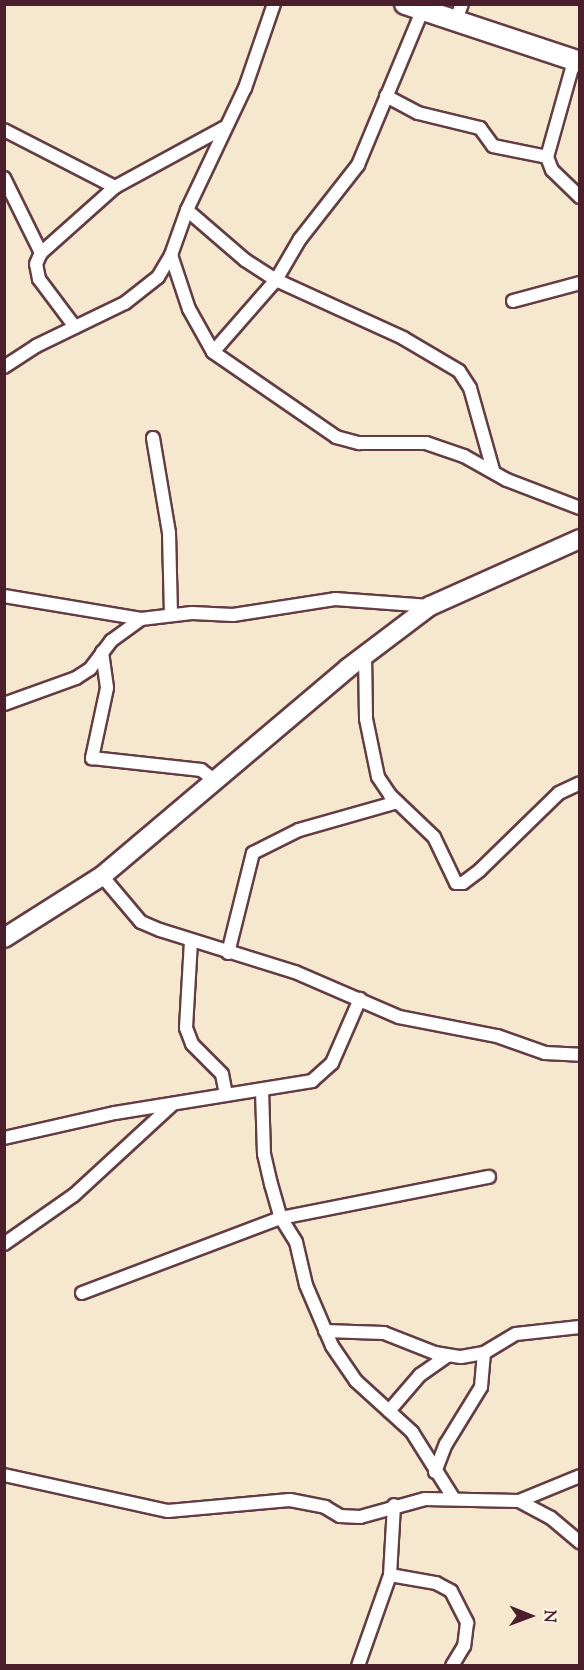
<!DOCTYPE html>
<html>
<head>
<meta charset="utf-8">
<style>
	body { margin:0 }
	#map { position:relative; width:584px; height:1670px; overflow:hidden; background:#f5e8cf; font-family:"Sorts Mill Goudy",serif }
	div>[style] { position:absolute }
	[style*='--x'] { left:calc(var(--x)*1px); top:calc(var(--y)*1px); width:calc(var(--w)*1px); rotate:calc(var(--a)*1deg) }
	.roads { filter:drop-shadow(2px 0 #643d44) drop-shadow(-2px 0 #643d44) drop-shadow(0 2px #643d44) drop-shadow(0 -2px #643d44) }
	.street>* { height:12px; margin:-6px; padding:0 6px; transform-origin:6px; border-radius:6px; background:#fff }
	.secondary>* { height:18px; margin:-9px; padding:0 9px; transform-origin:9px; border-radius:9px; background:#fff }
	.primary>* { height:20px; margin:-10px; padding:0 10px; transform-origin:10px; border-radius:10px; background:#fff }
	span { translate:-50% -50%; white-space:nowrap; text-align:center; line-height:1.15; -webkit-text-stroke:4.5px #fcf5e5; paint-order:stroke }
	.frame { position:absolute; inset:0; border:6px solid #4a1f2b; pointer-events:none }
	.north { position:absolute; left:500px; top:1586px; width:60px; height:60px; -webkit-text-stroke:4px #fcf5e5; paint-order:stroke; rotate:91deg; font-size:16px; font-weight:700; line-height:24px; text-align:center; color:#4a1f2b }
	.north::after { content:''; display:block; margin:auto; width:21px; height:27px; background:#4a1f2b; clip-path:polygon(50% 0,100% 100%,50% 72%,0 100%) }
</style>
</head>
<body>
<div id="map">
	<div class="roads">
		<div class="street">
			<i style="--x:455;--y:22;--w:19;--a:-69"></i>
			<i style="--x:574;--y:61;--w:100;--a:105.7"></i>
			<i style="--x:547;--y:157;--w:14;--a:69"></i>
			<i style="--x:552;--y:170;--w:39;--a:44"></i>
			<i style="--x:386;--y:96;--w:36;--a:28"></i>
			<i style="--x:418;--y:113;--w:64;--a:13.6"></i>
			<i style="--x:480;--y:128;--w:22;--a:54"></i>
			<i style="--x:493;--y:146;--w:55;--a:11.5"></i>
			<i style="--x:4;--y:130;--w:125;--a:27.2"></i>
			<i style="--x:4;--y:178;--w:84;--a:63.7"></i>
			<i style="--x:187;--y:210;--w:77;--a:40.8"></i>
			<i style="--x:245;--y:260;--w:37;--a:33"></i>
			<i style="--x:276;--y:280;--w:140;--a:24.5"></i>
			<i style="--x:403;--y:338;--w:65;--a:30.5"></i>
			<i style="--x:459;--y:371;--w:20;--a:57"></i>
			<i style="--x:470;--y:388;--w:85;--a:74.3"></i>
			<i style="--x:171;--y:255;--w:57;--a:71.6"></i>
			<i style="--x:189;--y:309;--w:49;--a:60.8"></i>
			<i style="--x:213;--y:352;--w:150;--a:34.6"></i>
			<i style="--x:336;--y:437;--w:24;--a:15"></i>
			<i style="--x:359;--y:443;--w:67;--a:0"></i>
			<i style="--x:426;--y:443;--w:40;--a:18.9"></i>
			<i style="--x:464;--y:456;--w:49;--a:29.2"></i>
			<i style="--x:507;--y:480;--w:78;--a:21"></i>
			<i style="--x:513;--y:301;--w:69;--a:-15"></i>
			<i style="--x:75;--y:327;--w:60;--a:-126.9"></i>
			<i style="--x:39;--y:279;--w:15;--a:-101"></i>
			<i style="--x:36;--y:264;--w:12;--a:-66"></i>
			<i style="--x:41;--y:253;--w:99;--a:-41.7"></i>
			<i style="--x:115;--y:187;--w:125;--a:-28.6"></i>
			<i style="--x:213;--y:352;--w:96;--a:-48.8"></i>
			<i style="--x:276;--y:280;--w:48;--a:-59.7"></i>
			<i style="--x:300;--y:239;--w:94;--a:-51.9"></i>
			<i style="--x:358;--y:165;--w:167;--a:-67.4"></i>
			<i style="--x:4;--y:367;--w:38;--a:-33"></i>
			<i style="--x:36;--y:346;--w:99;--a:-25.8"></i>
			<i style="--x:125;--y:303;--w:42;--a:-38.2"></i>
			<i style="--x:158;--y:277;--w:26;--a:-59"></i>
			<i style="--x:171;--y:255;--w:48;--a:-70.4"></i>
			<i style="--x:187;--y:210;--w:135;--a:-64.6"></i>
			<i style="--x:245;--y:88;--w:89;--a:-71"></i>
			<i style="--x:153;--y:438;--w:96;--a:80.4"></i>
			<i style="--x:169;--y:533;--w:82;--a:88.6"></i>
			<i style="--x:4;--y:596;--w:139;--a:9.5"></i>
			<i style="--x:141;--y:619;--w:51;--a:-6.7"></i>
			<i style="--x:192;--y:613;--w:41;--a:2.8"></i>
			<i style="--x:233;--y:615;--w:103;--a:-8.9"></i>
			<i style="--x:335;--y:599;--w:95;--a:4.2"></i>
			<i style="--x:102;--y:652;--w:36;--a:82"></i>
			<i style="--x:107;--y:688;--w:72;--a:102.1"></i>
			<i style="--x:92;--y:758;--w:110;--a:6.3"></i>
			<i style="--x:201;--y:770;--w:20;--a:37"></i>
			<i style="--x:365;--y:654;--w:65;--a:89.1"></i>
			<i style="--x:366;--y:719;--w:59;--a:78.3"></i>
			<i style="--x:378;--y:777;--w:22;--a:56"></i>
			<i style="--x:390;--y:795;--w:61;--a:43.7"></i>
			<i style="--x:434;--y:837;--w:51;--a:64.4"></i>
			<i style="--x:456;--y:883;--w:7;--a:0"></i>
			<i style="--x:463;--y:883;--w:21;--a:-37"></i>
			<i style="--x:480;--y:870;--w:110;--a:-44.3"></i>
			<i style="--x:559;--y:793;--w:23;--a:-25"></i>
			<i style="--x:4;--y:704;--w:77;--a:-19.9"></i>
			<i style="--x:76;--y:678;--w:17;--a:-33"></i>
			<i style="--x:90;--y:669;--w:35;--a:-53"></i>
			<i style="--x:111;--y:641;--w:37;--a:-36"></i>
			<i style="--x:102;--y:876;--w:60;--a:49.7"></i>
			<i style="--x:141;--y:922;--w:21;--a:23"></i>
			<i style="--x:160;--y:930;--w:141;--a:17.3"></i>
			<i style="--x:295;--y:972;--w:113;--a:23.4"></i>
			<i style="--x:399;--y:1017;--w:100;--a:11"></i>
			<i style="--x:497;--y:1036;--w:51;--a:19.5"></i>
			<i style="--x:545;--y:1053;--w:35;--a:3"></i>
			<i style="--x:191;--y:941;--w:87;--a:93.3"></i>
			<i style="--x:186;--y:1028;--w:17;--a:69"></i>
			<i style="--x:192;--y:1044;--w:42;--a:45"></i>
			<i style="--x:222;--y:1074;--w:21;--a:79"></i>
			<i style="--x:228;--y:953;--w:103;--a:-76"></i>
			<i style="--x:253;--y:853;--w:51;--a:-26.6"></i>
			<i style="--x:299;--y:830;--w:102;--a:-15.9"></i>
			<i style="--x:262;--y:1090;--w:64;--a:88.2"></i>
			<i style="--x:264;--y:1154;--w:31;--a:77"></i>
			<i style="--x:271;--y:1184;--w:35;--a:74"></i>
			<i style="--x:281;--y:1218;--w:28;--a:58"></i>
			<i style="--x:296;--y:1242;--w:44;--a:76.9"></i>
			<i style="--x:306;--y:1285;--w:66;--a:66.9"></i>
			<i style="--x:332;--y:1346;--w:42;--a:55.6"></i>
			<i style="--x:356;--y:1381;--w:76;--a:42.3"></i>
			<i style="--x:412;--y:1432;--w:79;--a:57.9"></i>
			<i style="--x:4;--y:1138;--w:114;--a:-12.7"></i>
			<i style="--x:115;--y:1113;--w:200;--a:-9.2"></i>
			<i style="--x:312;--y:1081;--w:27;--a:-42"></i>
			<i style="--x:332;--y:1063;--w:70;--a:-66.4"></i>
			<i style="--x:4;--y:1244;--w:85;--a:-35"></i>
			<i style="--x:74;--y:1195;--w:133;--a:-42.6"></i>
			<i style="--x:82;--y:1293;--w:213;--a:-20.7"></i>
			<i style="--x:281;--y:1218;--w:212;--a:-11.2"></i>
			<i style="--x:325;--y:1331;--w:59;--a:1.9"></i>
			<i style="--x:384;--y:1333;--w:55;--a:21.4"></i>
			<i style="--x:435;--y:1353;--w:26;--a:9"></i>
			<i style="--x:461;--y:1357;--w:23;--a:-10"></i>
			<i style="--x:484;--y:1353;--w:37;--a:-31"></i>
			<i style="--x:516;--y:1334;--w:64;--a:-6.2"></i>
			<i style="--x:389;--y:1411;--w:48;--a:-49.3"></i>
			<i style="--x:420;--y:1375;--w:33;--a:-35"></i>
			<i style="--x:435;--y:1472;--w:30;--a:-69"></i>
			<i style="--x:446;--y:1444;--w:67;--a:-58.4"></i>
			<i style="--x:481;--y:1387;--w:34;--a:-85"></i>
			<i style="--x:4;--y:1475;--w:168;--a:12.4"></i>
			<i style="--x:168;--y:1511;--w:122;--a:-5.2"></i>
			<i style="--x:290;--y:1500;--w:36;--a:11"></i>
			<i style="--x:325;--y:1507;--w:17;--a:31"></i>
			<i style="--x:340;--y:1516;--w:20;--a:3"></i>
			<i style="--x:360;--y:1517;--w:67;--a:-15.5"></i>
			<i style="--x:425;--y:1499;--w:94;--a:1.2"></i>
			<i style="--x:519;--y:1501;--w:66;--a:-22.3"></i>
			<i style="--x:519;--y:1501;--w:36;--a:28"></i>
			<i style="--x:551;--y:1518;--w:38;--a:40"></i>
			<i style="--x:390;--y:1575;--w:47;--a:9.9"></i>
			<i style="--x:436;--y:1583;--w:17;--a:28"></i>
			<i style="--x:451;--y:1591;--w:36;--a:63"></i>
			<i style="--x:467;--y:1623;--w:23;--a:97"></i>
			<i style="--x:464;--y:1646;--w:23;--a:121"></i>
			<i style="--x:358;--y:1666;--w:96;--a:-70.6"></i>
			<i style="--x:390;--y:1575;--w:70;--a:-86.7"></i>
		</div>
		<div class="secondary">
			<i style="--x:4;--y:938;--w:116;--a:-32.3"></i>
			<i style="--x:102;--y:876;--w:322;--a:-40.2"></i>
			<i style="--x:348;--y:668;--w:103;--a:-37.1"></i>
			<i style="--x:430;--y:606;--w:164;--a:-24.1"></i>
		</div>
		<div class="primary">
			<i style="--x:405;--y:4;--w:184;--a:18.3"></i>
		</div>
	</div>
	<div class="frame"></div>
	<div class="north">N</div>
</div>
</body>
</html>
